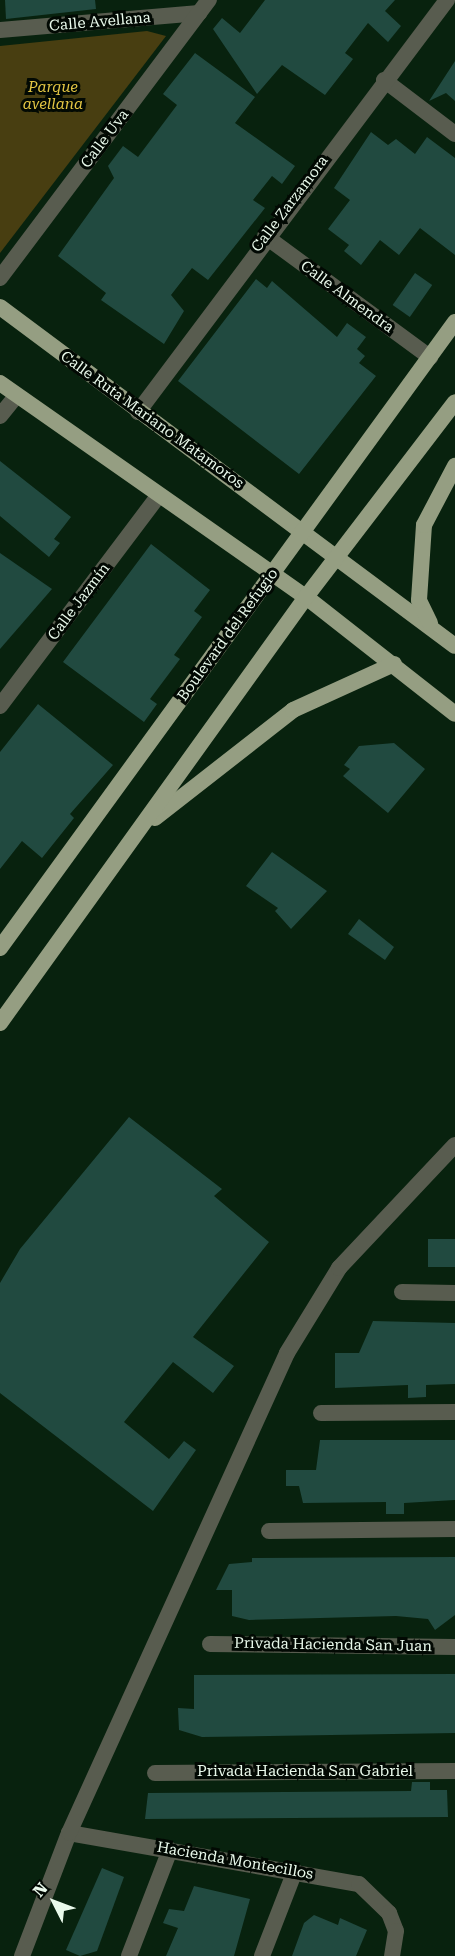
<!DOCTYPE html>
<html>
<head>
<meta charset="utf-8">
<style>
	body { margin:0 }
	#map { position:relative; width:455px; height:1956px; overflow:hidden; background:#08220e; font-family:"Roboto Serif",serif }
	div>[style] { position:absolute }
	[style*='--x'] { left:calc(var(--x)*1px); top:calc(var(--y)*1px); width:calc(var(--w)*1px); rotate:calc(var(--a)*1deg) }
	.green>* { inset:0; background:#483e11 }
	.building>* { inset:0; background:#214a40; transform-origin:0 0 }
	.minor>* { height:16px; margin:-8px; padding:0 8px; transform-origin:8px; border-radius:8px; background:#585c4f }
	.tertiary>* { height:16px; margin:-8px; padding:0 8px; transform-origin:8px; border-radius:8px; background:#585c4f }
	.primary>* { height:16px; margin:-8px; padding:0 8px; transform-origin:8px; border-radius:8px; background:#959e82 }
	span { translate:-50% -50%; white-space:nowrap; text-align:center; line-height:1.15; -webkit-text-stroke:6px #020903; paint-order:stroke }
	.street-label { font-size:15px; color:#e9f9eb }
	.park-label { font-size:15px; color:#e3c644; font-style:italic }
	.north { position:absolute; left:24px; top:1872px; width:60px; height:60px; -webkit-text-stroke:4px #020903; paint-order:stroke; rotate:312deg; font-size:16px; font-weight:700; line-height:24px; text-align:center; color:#e9f9eb }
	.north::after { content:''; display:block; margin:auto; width:21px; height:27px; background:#e9f9eb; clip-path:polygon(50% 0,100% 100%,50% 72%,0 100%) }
</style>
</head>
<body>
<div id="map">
	<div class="green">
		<i style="clip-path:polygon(147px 31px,166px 36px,0 253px,0 46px)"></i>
	</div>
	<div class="building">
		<i style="clip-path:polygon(5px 0,95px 0,96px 9px,6px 19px)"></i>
		<i style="clip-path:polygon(265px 0,395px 0,385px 11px,401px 26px,388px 42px,368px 23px,345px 53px,353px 59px,325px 95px,282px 65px,257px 94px,213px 29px,222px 18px,240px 33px)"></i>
		<i style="clip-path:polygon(195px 53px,255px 97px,235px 123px,295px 166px,282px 184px,272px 176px,253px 200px,265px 208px,208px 280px,192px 268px,171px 295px,184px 311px,164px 344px,101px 300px,106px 293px,58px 256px,114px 178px,108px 166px,123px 146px,138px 157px,177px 105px,163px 94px)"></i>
		<i style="clip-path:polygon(455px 61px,455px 101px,446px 93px,429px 101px)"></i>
		<i style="clip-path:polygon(371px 132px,388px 145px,396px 139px,415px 154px,427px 137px,455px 158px,455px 255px,420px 228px,399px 255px,380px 240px,361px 265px,344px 251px,349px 245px,328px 229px,350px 200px,334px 188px)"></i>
		<i style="left:415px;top:273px;width:21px;height:39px;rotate:35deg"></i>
		<i style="clip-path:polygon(256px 279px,267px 288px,272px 281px,337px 337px,347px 323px,366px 337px,357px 349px,365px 356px,359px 363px,376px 376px,299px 474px,178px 381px)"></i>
		<i style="clip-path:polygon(0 461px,71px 517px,54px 539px,60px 543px,49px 557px,0 516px)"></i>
		<i style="clip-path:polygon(151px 544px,210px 590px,194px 611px,202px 617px,174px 655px,180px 659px,150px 699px,157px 704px,144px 722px,63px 662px)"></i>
		<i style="clip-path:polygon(0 553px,52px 589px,0 649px)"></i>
		<i style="clip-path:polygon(38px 704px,113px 765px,70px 814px,74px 818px,42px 858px,22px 841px,0 869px,0 752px)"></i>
		<i style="clip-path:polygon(394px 743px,425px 769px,388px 813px,343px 776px,350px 769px,344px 765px,359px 746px)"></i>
		<i style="clip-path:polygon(272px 852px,327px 891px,291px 929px,275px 911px,278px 908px,246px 886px)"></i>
		<i style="clip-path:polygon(359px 919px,394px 947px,385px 960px,348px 934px)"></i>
		<i style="clip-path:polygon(129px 1117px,222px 1189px,214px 1196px,269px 1242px,193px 1337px,234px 1366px,213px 1393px,173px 1362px,124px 1422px,169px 1459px,184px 1441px,196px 1450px,153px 1511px,0 1393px,0 1283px,20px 1249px)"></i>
		<i style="left:428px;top:1239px;width:27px;height:28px"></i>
		<i style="clip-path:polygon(373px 1321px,455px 1323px,455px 1384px,426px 1385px,426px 1397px,408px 1398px,408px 1385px,335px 1388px,335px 1353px,359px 1353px)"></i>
		<i style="clip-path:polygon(320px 1440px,455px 1440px,455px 1500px,404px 1503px,404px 1514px,386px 1514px,386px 1502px,303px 1503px,299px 1486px,286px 1486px,286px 1470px,316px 1470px)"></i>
		<i style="clip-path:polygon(455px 1557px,455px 1615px,435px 1630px,428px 1619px,396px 1616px,249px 1620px,232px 1616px,232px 1590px,216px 1590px,229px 1564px,252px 1562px,252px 1558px)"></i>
		<i style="clip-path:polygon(455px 1674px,455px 1733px,202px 1737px,179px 1730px,178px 1708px,194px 1709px,194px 1675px)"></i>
		<i style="clip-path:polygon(412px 1782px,430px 1782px,430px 1790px,447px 1790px,448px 1817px,145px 1819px,148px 1793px,411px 1791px)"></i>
		<i style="clip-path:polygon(102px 1868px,124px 1877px,97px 1951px,80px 1956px,66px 1950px)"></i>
		<i style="clip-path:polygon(194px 1886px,250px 1899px,234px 1956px,166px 1956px,178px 1928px,163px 1923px,169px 1909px,184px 1911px)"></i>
		<i style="clip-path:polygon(314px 1915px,338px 1925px,340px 1918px,367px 1930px,356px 1956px,292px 1956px,304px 1923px)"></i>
	</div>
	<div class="minor">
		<i style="--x:0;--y:30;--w:200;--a:-4.9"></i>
		<i style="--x:384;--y:80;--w:89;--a:37.3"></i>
		<i style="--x:265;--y:236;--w:205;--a:36.3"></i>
		<i style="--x:0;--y:278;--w:348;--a:-53.1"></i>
		<i style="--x:138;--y:412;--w:515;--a:-53.13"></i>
		<i style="--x:0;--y:416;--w:26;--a:-51"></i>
		<i style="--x:0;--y:706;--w:261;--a:-53"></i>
		<i style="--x:402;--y:1292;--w:53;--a:1.1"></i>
		<i style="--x:321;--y:1413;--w:134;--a:-0.4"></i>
		<i style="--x:269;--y:1531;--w:186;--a:-0.6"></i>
		<i style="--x:210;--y:1644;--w:245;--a:0.7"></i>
		<i style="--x:155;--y:1773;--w:300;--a:-0.4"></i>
		<i style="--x:69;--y:1833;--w:294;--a:10"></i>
		<i style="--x:359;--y:1884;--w:42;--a:44"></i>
		<i style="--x:389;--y:1913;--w:19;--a:69"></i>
		<i style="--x:396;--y:1931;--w:25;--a:99"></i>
		<i style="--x:129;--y:1956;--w:114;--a:-68.9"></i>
		<i style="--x:262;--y:1956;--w:91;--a:-68.8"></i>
	</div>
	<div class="tertiary">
		<i style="--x:22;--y:1956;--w:132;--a:-69.1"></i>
		<i style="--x:69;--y:1833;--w:527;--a:-65.57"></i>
		<i style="--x:287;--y:1353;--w:100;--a:-58.5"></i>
		<i style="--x:339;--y:1268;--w:169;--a:-46.7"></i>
	</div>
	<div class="primary">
		<i style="--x:0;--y:307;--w:567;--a:36.69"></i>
		<i style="--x:0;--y:383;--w:373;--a:35"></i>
		<i style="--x:306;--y:597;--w:189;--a:38.1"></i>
		<i style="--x:430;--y:623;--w:25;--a:-116"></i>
		<i style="--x:419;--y:600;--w:75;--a:-86.2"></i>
		<i style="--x:424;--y:525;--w:67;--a:-62.3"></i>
		<i style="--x:155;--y:818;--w:175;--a:-38"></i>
		<i style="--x:293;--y:710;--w:111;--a:-24.5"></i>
		<i style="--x:0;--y:948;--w:774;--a:-53.99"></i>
		<i style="--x:0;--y:1023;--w:525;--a:-54.31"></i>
		<i style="--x:306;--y:597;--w:245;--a:-52.6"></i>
	</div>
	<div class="street-label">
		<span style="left:100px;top:22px;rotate:-5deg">Calle Avellana</span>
		<span style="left:105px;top:139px;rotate:-53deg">Calle Uva</span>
		<span style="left:290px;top:204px;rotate:-53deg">Calle Zarzamora</span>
		<span style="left:347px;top:297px;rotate:36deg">Calle Almendra</span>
		<span style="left:152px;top:420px;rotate:36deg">Calle Ruta Mariano Matamoros</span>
		<span style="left:79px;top:602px;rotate:-53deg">Calle Jazmín</span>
		<span style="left:228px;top:635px;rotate:-54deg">Boulevard del Refugio</span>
		<span style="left:333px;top:1645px;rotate:1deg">Privada Hacienda San Juan</span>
		<span style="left:305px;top:1772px">Privada Hacienda San Gabriel</span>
		<span style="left:235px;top:1861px;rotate:10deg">Hacienda Montecillos</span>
	</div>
	<div class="park-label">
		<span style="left:53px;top:96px">Parque<br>avellana</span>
	</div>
	<div class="north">N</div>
</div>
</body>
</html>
